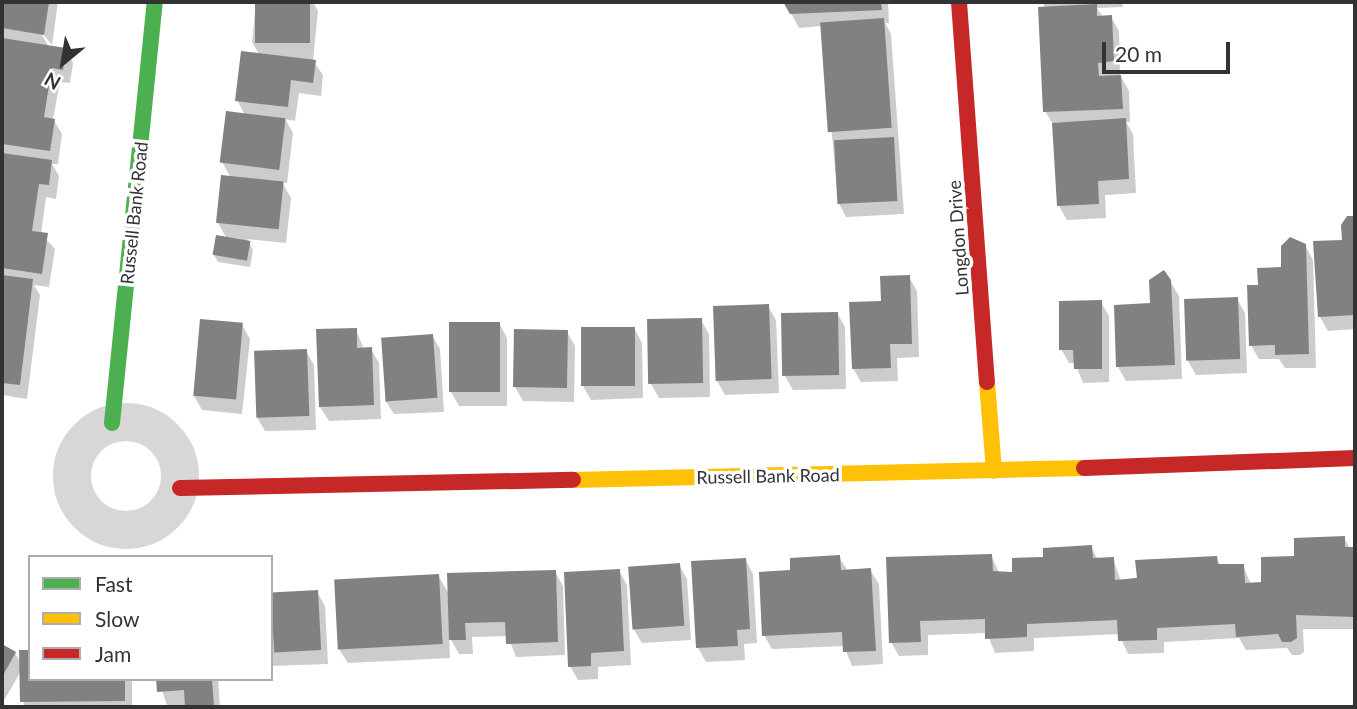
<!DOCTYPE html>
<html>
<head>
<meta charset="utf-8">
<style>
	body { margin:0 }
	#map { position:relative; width:1357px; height:709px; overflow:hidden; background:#fff; font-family:Lato,sans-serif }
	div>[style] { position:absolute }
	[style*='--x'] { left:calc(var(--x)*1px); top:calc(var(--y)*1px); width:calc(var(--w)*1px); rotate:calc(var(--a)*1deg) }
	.shadow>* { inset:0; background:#0003 }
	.building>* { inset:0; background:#818181; transform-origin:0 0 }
	.street>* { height:38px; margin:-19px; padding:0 19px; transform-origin:19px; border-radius:19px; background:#d7d7d7 }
	.street>.ring { margin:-19px; padding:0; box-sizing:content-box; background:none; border:38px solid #d7d7d7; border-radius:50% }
	.fast>* { height:16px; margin:-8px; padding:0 8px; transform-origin:8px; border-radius:8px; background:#4caf50 }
	.slow>* { height:16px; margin:-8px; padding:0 8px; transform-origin:8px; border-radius:8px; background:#ffc107 }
	.jam>* { height:16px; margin:-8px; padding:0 8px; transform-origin:8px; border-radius:8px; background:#c62828 }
	span { translate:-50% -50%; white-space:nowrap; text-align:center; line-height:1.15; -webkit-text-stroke:7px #fff; paint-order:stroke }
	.street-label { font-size:18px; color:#333 }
	.frame { position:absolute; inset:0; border:4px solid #333; pointer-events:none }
	.legend { position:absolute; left:28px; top:555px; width:245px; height:126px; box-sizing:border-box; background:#fff; border:2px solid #adadad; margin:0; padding:9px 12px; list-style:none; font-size:21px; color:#333 }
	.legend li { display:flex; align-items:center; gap:14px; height:35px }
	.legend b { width:35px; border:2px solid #adadad }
	.north { position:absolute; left:28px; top:28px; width:70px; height:70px; -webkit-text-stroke:5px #fff; paint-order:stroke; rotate:210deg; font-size:19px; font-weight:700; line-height:28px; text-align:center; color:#333 }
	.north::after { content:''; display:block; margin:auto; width:24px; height:32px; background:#333; clip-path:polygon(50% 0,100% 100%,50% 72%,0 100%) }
	.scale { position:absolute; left:1102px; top:42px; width:128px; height:32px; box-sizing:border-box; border:4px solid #333; border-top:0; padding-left:9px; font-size:21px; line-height:24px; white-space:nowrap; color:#333; -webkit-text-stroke:5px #fff; paint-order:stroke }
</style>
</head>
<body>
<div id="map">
	<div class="shadow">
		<i style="clip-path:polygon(2px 2px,58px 2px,52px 45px,38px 28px,49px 47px,65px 49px,73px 63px,70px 83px,60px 82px,53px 119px,62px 134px,58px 164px,52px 164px,59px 176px,56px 199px,46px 197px,41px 234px,55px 249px,49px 287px,34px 285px,40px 295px,27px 399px,2px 395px)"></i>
		<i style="clip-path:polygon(256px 2px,313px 2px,318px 11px,313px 61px,323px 75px,321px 96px,299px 93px,295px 121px,285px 119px,293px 133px,287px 183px,282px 182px,291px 198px,286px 243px,247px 239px,253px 250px,250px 267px,218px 262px,214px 255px,227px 239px,218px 223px,231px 178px,222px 162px,245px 115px,237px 100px,259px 54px,252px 42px)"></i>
		<i style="clip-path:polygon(785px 2px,888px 2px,889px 23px,885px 23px,891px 34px,904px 214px,846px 217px,838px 202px,822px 26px,799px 28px)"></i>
		<i style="clip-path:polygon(1044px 2px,1122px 2px,1123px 7px,1097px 8px,1103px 17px,1111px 17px,1119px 31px,1120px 75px,1129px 91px,1130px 122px,1126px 122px,1133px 134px,1136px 193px,1105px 195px,1106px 218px,1067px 220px,1059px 206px,1054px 126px,1045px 111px)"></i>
		<i style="clip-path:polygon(1348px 218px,1355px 219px,1355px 329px,1328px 331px,1320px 317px,1315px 243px,1344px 241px)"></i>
		<i style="clip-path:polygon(1305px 245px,1313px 260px,1316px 368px,1285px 368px,1279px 359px,1259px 359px,1251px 345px,1283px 269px)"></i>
		<i style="clip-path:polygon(909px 277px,917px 291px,919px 357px,897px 358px,898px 381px,861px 382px,853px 368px,883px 303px)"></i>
		<i style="clip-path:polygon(1170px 281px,1179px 296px,1182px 379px,1126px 381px,1118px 367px)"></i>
		<i style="clip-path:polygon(1237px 299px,1245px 313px,1247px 373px,1196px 375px,1188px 361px)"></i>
		<i style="clip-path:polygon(1101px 302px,1109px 316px,1109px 382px,1083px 383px,1075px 363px,1069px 363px,1061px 349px)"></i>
		<i style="clip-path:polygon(768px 306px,776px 320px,779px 393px,725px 395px,717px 381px)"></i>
		<i style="clip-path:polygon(837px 313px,845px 327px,846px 389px,793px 390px,785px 376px)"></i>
		<i style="clip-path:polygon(701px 320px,709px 334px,710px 397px,659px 398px,651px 384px)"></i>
		<i style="clip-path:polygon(499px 323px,507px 338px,507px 406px,459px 406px,451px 392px)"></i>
		<i style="clip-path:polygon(242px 325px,250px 339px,242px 414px,202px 410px,194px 396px)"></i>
		<i style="clip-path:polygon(634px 328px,642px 343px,643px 398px,591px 400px,583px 386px)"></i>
		<i style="clip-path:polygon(356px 330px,364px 349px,371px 349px,379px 363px,381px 419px,329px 421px,320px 407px)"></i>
		<i style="clip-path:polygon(567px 332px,575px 346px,574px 402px,523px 401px,515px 387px)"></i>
		<i style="clip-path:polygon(432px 335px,440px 349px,444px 412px,394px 414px,385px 400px)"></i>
		<i style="clip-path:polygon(306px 351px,314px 365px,316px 430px,265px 431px,257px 417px)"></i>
		<i style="clip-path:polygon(1344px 538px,1350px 548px,1355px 548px,1355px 629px,1303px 629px,1304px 652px,1300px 655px,1292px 655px,1287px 648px,1246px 650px,1239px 638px,1164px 642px,1164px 653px,1128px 654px,1119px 634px,1034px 638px,1034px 651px,995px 653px,987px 633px,928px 635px,928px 655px,899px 656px,891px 642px,991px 555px,999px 573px,1014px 573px,1045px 558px,1091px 547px,1098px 560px,1113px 559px,1121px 581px,1216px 558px,1221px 566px,1243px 566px,1251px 584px,1263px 584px,1296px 558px)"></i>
		<i style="clip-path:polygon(839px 557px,848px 571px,870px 570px,879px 584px,883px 664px,852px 666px,844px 646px,772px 649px,764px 635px,792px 572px)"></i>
		<i style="clip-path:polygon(745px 559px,753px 574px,757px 643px,744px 644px,745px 660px,706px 662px,698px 648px)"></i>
		<i style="clip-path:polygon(679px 565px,687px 579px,691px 640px,642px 643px,633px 628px)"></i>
		<i style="clip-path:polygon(619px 571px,627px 585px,631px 665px,598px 667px,598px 679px,578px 680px,570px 666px)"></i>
		<i style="clip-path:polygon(555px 572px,563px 586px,565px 655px,516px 657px,508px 636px,472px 637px,473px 654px,459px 654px,449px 636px,450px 658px,348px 663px,339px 649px,438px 575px,450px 596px)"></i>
		<i style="clip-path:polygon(317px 592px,325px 606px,328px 664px,271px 666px,271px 594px)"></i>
		<i style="clip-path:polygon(2px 646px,15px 653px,30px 679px,132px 679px,132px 707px,24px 707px,21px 671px,2px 704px)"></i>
		<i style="clip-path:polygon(158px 679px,218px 679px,220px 707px,167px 705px)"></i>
	</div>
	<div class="building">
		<i style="clip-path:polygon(2px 2px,49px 2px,44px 35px,2px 28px)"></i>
		<i style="left:255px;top:2px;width:55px;height:41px"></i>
		<i style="clip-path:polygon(783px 2px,881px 2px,882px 10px,790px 14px)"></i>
		<i style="clip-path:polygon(1097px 4px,1097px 16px,1112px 15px,1114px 61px,1098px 63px,1099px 76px,1121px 75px,1123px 109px,1043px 112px,1038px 7px)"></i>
		<i style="left:884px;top:18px;width:110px;height:64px;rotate:86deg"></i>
		<i style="clip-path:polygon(2px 38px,66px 48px,63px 70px,52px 68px,47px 98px,44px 117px,55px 119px,50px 151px,2px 144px)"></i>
		<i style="clip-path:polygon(241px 51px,316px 60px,313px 83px,291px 80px,288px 107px,235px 101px)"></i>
		<i style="left:226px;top:111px;width:60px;height:52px;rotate:7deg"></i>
		<i style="clip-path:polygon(1126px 118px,1129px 179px,1098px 181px,1099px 204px,1057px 206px,1052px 123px)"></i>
		<i style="left:894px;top:137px;width:64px;height:60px;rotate:87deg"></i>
		<i style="clip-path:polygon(2px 153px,52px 160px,49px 185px,39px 184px,32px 231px,48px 233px,42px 274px,2px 268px)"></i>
		<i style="left:221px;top:175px;width:63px;height:48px;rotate:6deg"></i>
		<i style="clip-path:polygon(1347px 216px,1355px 216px,1355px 315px,1318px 317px,1313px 241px,1342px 240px,1341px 225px)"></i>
		<i style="left:216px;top:235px;width:35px;height:20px;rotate:10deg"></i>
		<i style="clip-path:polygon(1290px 237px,1306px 244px,1309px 354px,1275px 355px,1275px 345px,1249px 346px,1247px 285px,1258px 285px,1257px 268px,1281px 267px,1281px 246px)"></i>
		<i style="clip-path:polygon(1164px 270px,1171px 280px,1175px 365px,1116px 367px,1114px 305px,1150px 303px,1149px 280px)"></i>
		<i style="clip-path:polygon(2px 275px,33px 279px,20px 385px,2px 383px)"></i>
		<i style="clip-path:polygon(910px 275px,912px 344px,890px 344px,891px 368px,852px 369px,849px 302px,881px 301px,880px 276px)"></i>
		<i style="left:1238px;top:297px;width:62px;height:54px;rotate:88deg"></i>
		<i style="clip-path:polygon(1102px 300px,1102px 369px,1074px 369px,1073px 350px,1059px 350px,1059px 301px)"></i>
		<i style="left:769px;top:304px;width:75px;height:56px;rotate:88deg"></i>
		<i style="left:838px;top:312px;width:63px;height:57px;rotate:89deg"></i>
		<i style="left:702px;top:318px;width:65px;height:55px;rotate:89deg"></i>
		<i style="left:200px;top:319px;width:43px;height:77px;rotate:5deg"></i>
		<i style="left:449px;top:322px;width:51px;height:70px"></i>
		<i style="left:581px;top:327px;width:54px;height:59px"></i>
		<i style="clip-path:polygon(357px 328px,357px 348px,372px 347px,374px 405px,319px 407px,316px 329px)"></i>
		<i style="left:514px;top:329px;width:54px;height:58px;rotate:1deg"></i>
		<i style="left:433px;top:334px;width:64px;height:52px;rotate:86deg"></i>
		<i style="left:307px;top:349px;width:67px;height:53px;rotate:88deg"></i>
		<i style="clip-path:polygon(1345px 536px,1345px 547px,1355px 547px,1355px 617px,1296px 615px,1297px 638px,1291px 642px,1282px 642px,1278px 634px,1236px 637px,1235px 624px,1157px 628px,1157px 640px,1118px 641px,1117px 620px,1027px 624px,1027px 637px,985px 639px,985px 619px,920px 621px,921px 642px,889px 643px,886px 557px,992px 554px,993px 571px,1012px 572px,1012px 558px,1043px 557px,1043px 548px,1092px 545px,1093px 558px,1114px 557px,1115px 580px,1137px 578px,1135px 560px,1217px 556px,1218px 564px,1244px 564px,1245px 583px,1261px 582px,1261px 557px,1294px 556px,1294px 538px)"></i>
		<i style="clip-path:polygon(840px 555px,841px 570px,871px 568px,876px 651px,843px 652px,842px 632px,762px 636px,759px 572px,790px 570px,790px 558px)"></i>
		<i style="clip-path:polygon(746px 558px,750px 629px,737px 630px,738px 646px,696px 648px,691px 561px)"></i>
		<i style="left:680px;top:563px;width:63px;height:52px;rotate:86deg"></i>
		<i style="clip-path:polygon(620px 569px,624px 651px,591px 653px,591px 666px,568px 667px,564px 572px)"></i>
		<i style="clip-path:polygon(556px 570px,558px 642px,506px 644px,505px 622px,465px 623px,466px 640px,449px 640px,447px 573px)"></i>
		<i style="left:439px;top:574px;width:70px;height:105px;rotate:87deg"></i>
		<i style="left:318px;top:590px;width:60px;height:47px;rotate:87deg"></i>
		<i style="clip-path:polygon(2px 644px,16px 652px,2px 677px)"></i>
		<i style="clip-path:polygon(19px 650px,30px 650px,30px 679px,125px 679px,125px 701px,20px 702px)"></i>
		<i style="clip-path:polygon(156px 679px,212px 679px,214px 707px,185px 707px,184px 690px,157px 692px)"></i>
	</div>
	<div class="street">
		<i class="ring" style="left:72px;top:422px;width:70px;height:70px"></i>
	</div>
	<div class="fast">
		<i style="--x:112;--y:423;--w:423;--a:-84.2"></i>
	</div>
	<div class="slow">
		<i style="--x:987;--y:382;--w:89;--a:85.5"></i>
		<i style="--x:573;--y:480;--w:511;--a:-1.35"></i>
	</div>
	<div class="jam">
		<i style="--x:959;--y:2;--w:381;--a:85.8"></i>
		<i style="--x:1084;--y:468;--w:271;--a:-2.1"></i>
		<i style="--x:180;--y:488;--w:393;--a:-1.2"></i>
	</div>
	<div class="street-label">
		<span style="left:134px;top:213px;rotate:-84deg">Russell Bank Road</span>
		<span style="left:958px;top:238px;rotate:-94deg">Longdon Drive</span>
		<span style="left:768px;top:476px;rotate:-1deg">Russell Bank Road</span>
	</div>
	<div class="frame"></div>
	<ul class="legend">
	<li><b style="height:9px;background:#4caf50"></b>Fast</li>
	<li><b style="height:9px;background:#ffc107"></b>Slow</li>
	<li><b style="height:9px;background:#c62828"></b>Jam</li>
	</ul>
	<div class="north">N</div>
	<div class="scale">20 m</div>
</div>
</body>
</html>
